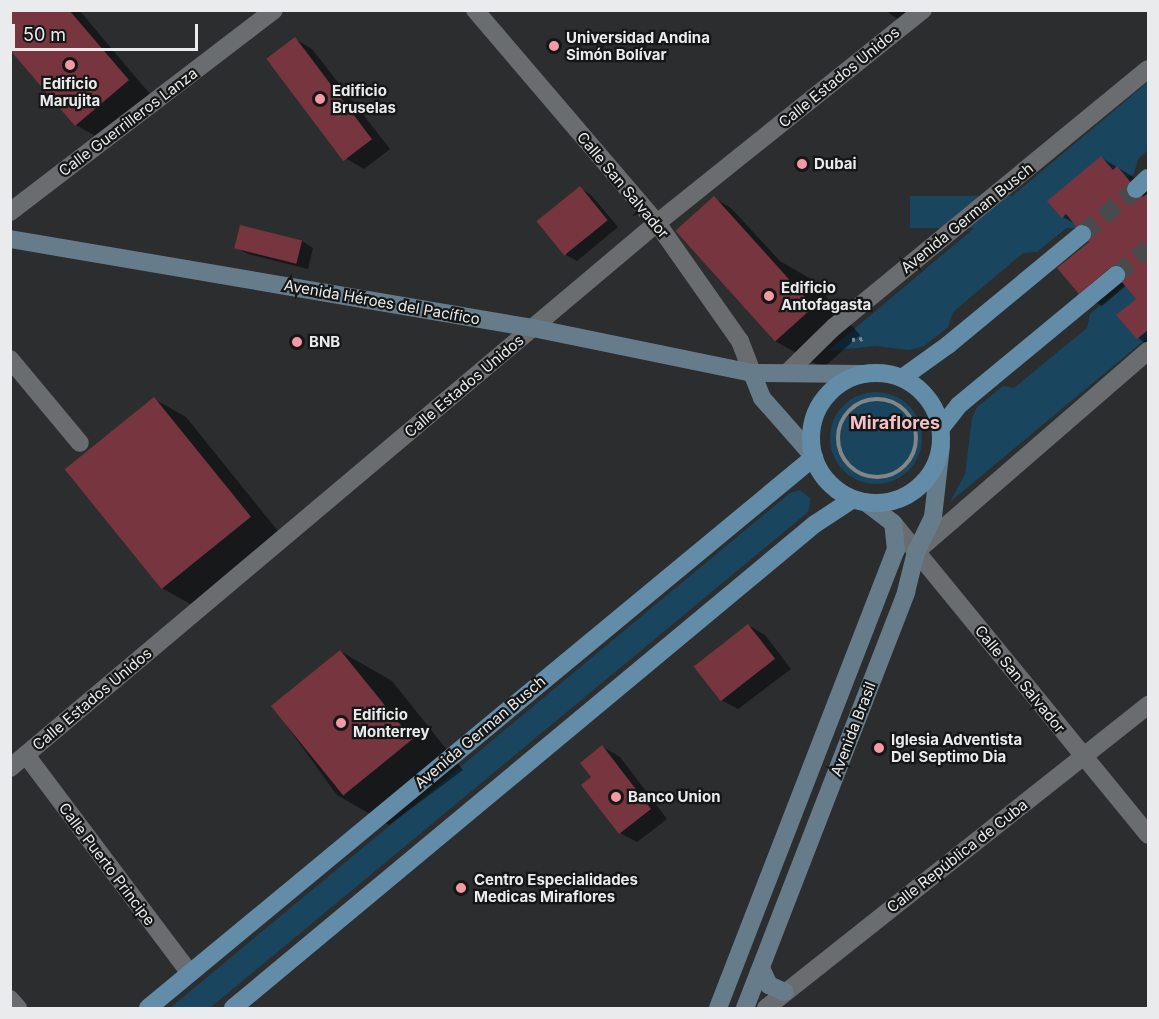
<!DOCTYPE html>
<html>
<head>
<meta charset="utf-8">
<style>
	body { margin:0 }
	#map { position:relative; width:1159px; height:1019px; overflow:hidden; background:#2b2d2f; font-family:Inter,sans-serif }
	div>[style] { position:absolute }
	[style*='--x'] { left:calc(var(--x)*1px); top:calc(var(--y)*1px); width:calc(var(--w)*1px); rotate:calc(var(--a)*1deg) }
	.green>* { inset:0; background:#1a455f; transform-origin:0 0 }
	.round { border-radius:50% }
	.shadow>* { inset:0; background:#0007 }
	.building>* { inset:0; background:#76353f; transform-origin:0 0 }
	.primary-tunnel>* { height:18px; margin-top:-9px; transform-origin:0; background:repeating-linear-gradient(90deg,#484a4b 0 18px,transparent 0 27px) }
	.path>* { height:4px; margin-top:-2px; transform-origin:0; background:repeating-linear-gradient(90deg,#838587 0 3px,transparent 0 7.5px) }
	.path>.ring { margin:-2px; padding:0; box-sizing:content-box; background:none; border:4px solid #838587; border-radius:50% }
	.minor>* { height:18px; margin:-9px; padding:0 9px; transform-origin:9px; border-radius:9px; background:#6a6d6f }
	.tertiary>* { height:18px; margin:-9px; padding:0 9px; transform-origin:9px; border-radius:9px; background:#6a6d6f }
	.secondary>* { height:18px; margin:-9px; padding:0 9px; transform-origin:9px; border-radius:9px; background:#667c8b }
	.primary>* { height:18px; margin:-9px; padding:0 9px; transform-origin:9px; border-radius:9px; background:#628ca7 }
	.primary>.ring { margin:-9px; padding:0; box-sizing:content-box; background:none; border:18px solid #628ca7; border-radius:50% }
	.dots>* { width:16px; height:16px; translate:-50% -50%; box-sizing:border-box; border:3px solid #151616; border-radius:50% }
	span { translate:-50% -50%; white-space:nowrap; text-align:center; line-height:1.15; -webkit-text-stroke:4.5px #151616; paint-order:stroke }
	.poi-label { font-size:15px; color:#eaebec; font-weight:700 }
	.left { translate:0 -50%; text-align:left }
	.street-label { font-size:15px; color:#eaebec }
	.quarter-label { font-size:18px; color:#f5c1c5; font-weight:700 }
	.frame { position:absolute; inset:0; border:12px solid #eaebec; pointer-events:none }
	.scale { position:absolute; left:12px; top:24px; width:186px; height:27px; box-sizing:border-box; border:3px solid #eaebec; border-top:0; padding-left:8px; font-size:18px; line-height:21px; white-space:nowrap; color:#eaebec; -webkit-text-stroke:4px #151616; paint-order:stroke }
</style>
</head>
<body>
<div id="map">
	<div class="green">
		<i style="clip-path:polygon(1148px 82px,1148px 150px,1138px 159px,1134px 173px,1037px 252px,1023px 253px,953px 312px,948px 327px,924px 346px,910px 350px,875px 346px,828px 351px)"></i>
		<i style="left:1148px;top:196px;width:32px;height:238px;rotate:90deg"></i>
		<i style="clip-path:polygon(1148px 266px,1148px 337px,950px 502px,965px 474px,972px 418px,977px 407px,1003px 386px,1014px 388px,1087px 328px,1090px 314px)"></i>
		<i class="round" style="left:830px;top:392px;width:92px;height:92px"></i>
		<i style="clip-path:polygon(800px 490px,811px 499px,808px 512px,210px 1008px,170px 1008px,790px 493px)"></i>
	</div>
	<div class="shadow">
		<i style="clip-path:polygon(17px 10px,79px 10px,150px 94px,99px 138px,76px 125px)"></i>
		<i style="clip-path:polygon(884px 10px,928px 10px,909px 26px)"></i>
		<i style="clip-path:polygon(295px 39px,312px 49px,390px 149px,364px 169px,347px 159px)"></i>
		<i style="clip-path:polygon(1102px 158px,1140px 181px,1148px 191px,1148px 345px,1138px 338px,1138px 299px,1127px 285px,1102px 306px,1080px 293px,1091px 242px,1077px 225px,1063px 217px)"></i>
		<i style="clip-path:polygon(580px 188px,591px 195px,618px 227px,577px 261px,566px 255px)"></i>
		<i style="clip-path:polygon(714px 198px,731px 208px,780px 261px,811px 279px,860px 335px,823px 368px,775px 341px)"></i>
		<i style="clip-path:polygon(242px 227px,302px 241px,313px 248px,308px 269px,248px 254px,237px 248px)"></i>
		<i style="clip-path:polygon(154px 399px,186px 417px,281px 535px,194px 606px,162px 588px)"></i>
		<i style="clip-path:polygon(748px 625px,765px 635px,791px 669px,738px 709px,721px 700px)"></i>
		<i style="clip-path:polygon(340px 651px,392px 681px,463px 770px,389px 825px,337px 795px,274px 708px)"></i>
		<i style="clip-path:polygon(603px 747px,620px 757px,667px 819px,637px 842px,620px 833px,593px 777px)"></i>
	</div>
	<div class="building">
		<i style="clip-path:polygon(14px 10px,69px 10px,129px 80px,75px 126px,10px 50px,10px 14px)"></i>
		<i style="left:295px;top:37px;width:128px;height:36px;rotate:53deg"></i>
		<i style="clip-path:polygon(1101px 156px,1113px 170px,1117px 166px,1143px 197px,1148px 193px,1148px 330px,1137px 339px,1116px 315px,1136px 299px,1110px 268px,1079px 294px,1057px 268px,1089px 242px,1066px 214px,1062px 218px,1047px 201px)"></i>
		<i style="left:580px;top:186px;width:44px;height:56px;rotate:51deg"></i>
		<i style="left:714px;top:196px;width:149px;height:52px;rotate:48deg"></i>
		<i style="left:240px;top:225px;width:64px;height:24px;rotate:14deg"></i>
		<i style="left:154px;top:397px;width:154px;height:115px;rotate:51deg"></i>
		<i style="left:748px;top:624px;width:44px;height:69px;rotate:52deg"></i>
		<i style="left:340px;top:650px;width:115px;height:89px;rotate:51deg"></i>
		<i style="clip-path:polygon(602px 745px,651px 809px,619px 834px,581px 785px,591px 777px,580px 763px)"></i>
	</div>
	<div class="primary-tunnel">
		<i style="--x:1082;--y:234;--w:70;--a:-39.8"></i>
		<i style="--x:1116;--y:275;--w:42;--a:-40.2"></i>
	</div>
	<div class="path">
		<i style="--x:852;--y:340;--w:13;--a:-4"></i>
		<i class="ring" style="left:838px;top:399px;width:74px;height:74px"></i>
	</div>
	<div class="minor">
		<i style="--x:475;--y:10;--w:280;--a:49.5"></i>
		<i style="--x:657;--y:223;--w:144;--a:54.9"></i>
		<i style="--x:740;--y:341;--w:34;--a:69"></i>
		<i style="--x:10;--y:212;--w:332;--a:-37.4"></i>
		<i style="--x:10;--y:359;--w:109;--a:50.2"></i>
		<i style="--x:789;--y:371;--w:63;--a:-44.4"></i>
		<i style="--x:834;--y:327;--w:406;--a:-39.4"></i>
		<i style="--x:893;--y:523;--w:403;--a:50.7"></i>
		<i style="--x:917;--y:551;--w:306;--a:-40.9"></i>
		<i style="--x:26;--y:755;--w:271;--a:53.1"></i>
		<i style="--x:10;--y:768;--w:846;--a:-40.11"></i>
		<i style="--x:657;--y:223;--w:341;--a:-38.7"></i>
		<i style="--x:766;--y:1008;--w:488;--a:-38.4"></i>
	</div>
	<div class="tertiary">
		<i style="--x:10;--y:999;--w:12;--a:48"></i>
	</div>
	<div class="secondary">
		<i style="--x:10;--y:239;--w:531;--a:9.66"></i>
		<i style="--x:533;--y:328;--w:224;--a:11.6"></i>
		<i style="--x:752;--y:373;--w:112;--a:0.5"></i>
		<i style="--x:752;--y:373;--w:27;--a:68"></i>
		<i style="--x:762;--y:398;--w:79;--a:48.6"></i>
		<i style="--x:761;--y:968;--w:19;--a:65"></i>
		<i style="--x:769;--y:985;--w:17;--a:24"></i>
		<i style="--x:718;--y:1008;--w:491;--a:-68.8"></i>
		<i style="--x:896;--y:550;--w:27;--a:-96"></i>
		<i style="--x:893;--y:523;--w:35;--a:-143"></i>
		<i style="--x:745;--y:1008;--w:446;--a:-68.8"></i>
		<i style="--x:906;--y:592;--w:41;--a:-76"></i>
		<i style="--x:916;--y:552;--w:39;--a:-64"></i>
		<i style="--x:933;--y:517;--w:71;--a:-83.6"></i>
	</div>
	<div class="primary">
		<i style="--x:1136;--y:189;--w:16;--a:-43"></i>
		<i class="ring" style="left:811px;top:373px;width:112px;height:112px"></i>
		<i style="--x:902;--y:378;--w:57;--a:-35.7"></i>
		<i style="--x:948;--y:345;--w:174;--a:-39.6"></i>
		<i style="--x:941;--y:428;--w:29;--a:-52"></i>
		<i style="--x:959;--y:405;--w:204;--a:-39.6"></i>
		<i style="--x:148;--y:1008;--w:864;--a:-39.6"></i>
		<i style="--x:233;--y:1008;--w:757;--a:-39.75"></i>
		<i style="--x:815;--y:524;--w:45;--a:-33.3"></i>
	</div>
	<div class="dots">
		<i style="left:554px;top:46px;background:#f49aa4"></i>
		<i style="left:70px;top:65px;background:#f49aa4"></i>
		<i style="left:320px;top:99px;background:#f49aa4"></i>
		<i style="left:802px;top:164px;background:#f49aa4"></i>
		<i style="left:769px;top:296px;background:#f49aa4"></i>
		<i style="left:297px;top:342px;background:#f49aa4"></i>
		<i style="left:341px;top:723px;background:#f49aa4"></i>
		<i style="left:879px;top:748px;background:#f49aa4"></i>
		<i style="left:616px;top:797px;background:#f49aa4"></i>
		<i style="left:461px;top:888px;background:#f49aa4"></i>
	</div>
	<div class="poi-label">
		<span class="left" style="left:566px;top:46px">Universidad Andina<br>Simón Bolívar</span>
		<span style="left:70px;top:92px">Edificio<br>Marujita</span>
		<span class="left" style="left:332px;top:99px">Edificio<br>Bruselas</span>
		<span class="left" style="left:814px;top:164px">Dubai</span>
		<span class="left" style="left:781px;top:296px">Edificio<br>Antofagasta</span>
		<span class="left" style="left:309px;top:342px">BNB</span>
		<span class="left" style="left:353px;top:723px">Edificio<br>Monterrey</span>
		<span class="left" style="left:891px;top:748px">Iglesia Adventista<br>Del Septimo Dia</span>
		<span class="left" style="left:628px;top:797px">Banco Union</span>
		<span class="left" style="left:474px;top:888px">Centro Especialidades<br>Medicas Miraflores</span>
	</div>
	<div class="street-label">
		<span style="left:839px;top:77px;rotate:-39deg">Calle Estados Unidos</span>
		<span style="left:128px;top:122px;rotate:-37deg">Calle Guerrilleros Lanza</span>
		<span style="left:623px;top:185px;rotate:50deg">Calle San Salvador</span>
		<span style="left:967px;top:218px;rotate:-39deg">Avenida German Busch</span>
		<span style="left:382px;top:302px;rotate:10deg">Avenida Héroes del Pacífico</span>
		<span style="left:464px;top:386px;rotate:-40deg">Calle Estados Unidos</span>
		<span style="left:1020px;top:679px;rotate:51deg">Calle San Salvador</span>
		<span style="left:92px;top:699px;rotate:-40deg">Calle Estados Unidos</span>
		<span style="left:853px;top:729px;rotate:-69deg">Avenida Brasil</span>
		<span style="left:480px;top:732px;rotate:-40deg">Avenida German Busch</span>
		<span style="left:957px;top:856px;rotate:-38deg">Calle República de Cuba</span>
		<span style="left:107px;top:864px;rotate:53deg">Calle Puerto Principe</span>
	</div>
	<div class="quarter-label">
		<span style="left:895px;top:423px">Miraflores</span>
	</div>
	<div class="frame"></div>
	<div class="scale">50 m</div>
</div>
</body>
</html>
